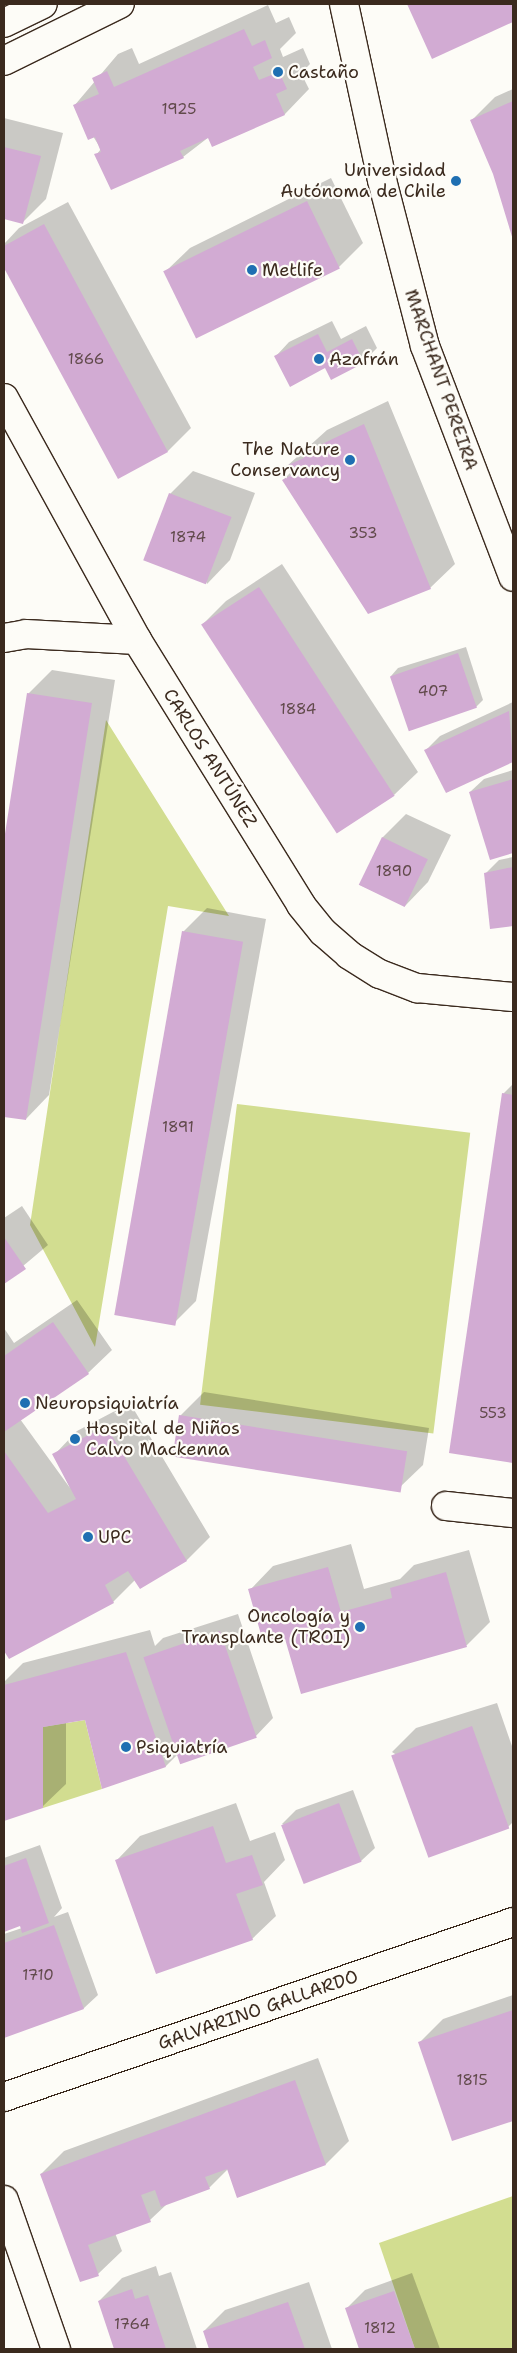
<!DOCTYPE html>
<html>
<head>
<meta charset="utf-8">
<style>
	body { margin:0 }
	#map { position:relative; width:517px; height:2353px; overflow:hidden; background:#fdfcf7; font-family:"Shantell Sans",sans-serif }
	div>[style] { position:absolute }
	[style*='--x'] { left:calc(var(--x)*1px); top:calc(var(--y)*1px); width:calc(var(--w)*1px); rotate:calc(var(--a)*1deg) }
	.green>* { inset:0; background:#d2dd90; transform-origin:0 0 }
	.shadow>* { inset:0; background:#0003 }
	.building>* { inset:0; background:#d2abd3; transform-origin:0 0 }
	.roads { filter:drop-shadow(1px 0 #3b2a1e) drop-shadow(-1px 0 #3b2a1e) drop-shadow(0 1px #3b2a1e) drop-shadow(0 -1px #3b2a1e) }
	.minor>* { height:28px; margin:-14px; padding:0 14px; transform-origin:14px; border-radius:14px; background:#fdfcf7 }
	.dots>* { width:14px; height:14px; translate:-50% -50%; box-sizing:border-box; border:2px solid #fdfcf7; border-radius:50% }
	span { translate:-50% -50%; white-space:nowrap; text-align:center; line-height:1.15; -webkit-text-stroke:4.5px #fdfcf7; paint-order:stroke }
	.number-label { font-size:15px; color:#614a4b }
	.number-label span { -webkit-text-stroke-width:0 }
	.poi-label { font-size:18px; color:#3b2a1e }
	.left { translate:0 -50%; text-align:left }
	.right { translate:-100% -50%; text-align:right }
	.street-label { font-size:18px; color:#3b2a1e }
	.frame { position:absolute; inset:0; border:5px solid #3b2a1e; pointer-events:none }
</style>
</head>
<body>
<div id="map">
	<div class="green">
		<i style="clip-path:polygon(106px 720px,229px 916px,168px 906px,95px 1347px,30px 1225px)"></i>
		<i style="left:237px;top:1104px;width:235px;height:303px;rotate:7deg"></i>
		<i style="clip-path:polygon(85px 1720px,102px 1789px,43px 1808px,43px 1727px)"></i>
		<i style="clip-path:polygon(513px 2196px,513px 2349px,415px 2349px,379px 2243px)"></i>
	</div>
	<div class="shadow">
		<i style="clip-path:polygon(408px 4px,513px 4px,513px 21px,432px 57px)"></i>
		<i style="clip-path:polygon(268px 5px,276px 23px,289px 17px,296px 33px,280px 49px,283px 57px,303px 48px,310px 64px,301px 73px,309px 89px,285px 114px,213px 146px,209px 137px,183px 157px,96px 155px,101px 149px,74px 106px,118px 54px,132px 48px,139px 64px)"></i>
		<i style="clip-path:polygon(513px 89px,513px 237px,495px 173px,472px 120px,495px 97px)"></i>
		<i style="clip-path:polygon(4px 118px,63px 133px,46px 199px,23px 222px,4px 217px)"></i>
		<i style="clip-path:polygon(331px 178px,363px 243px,339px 267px,165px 272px,190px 248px)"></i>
		<i style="clip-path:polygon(68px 202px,191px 428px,168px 451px,118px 477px,4px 266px,4px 244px,19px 228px)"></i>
		<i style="clip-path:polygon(332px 321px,341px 339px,366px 326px,377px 348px,363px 362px,331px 378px,326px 367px,276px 356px,289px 342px)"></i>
		<i style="clip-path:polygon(388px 401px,455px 564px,430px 588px,283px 480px,291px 472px,287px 466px,327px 430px)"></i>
		<i style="clip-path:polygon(193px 471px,255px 493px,230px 560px,207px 584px,170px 494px)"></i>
		<i style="clip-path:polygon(282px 564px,418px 772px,394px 795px,203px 624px,226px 601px)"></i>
		<i style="clip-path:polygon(466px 647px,483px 700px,476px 707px,391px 676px,398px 668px)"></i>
		<i style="clip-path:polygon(52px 670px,115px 680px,49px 1095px,26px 1119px,4px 1115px,4px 848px,28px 694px)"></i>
		<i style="clip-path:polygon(513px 702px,513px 760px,447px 792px,426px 750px,440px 736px)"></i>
		<i style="clip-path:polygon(513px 770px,513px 852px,491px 858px,470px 792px,484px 779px)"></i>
		<i style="clip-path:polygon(406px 814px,451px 835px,428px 882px,405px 906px,360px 885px,383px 837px)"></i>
		<i style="clip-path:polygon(513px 857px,513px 925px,492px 928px,485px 874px,499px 860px)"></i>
		<i style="clip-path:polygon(207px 908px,266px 919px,196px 1301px,173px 1324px,183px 932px)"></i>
		<i style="clip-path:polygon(513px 1084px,513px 1462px,450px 1452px,503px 1094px)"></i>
		<i style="clip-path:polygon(22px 1206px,48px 1245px,4px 1282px,4px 1218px)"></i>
		<i style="clip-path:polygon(77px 1300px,112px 1350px,88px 1373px,20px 1419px,70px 1488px,54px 1455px,77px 1431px,130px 1403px,210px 1537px,187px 1560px,141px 1587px,135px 1580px,113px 1602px,9px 1657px,4px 1649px,4px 1328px,14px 1343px)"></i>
		<i style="clip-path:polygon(204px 1392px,429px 1428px,423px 1465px,399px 1488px,180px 1416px)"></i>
		<i style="clip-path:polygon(351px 1544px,364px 1589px,400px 1579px,414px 1565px,469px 1550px,490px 1622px,467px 1645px,302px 1692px,286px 1637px,250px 1590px,273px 1566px)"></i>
		<i style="clip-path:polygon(238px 1614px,273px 1718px,255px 1737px,177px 1755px,166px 1766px,103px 1787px,86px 1719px,66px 1722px,66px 1784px,42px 1807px,4px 1820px,4px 1682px,23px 1663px,150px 1630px,155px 1646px,163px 1638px)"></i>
		<i style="clip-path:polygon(497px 1703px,513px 1749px,513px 1822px,508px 1827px,392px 1752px,416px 1728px)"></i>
		<i style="clip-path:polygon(353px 1790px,375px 1848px,361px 1861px,282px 1824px,296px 1810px)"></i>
		<i style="clip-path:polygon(236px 1803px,250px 1841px,275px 1832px,285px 1860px,264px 1882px,276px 1916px,252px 1939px,117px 1860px,140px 1836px)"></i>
		<i style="clip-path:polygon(40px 1845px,62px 1908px,54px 1917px,68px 1912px,98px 1995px,84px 2008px,4px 2037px,4px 1934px,22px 1928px,20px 1924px,4px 1930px,4px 1858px)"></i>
		<i style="clip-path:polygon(513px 1995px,513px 2120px,453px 2140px,420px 2042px,443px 2019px)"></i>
		<i style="clip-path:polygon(318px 2058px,349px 2141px,326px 2164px,228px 2169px,209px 2188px,167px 2204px,150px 2220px,115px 2233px,122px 2251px,98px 2274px,41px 2174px,64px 2151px)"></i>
		<i style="clip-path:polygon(156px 2266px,159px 2276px,171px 2272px,197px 2349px,115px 2349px,99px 2301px,122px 2278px)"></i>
		<i style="clip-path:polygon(412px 2273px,440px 2349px,361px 2349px,346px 2309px,365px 2290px)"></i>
		<i style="clip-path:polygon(309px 2282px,332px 2349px,210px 2349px,204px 2331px,225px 2310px)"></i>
	</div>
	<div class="building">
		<i style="clip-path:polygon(407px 4px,513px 4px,513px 22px,432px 59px)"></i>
		<i style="clip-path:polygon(244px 29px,252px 46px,265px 40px,272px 58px,253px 67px,259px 80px,279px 72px,287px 89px,276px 94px,285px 115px,212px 147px,208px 138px,180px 151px,184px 158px,111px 190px,94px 154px,101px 152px,95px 137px,88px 140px,73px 105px,99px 94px,92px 78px,107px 71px,114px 87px)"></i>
		<i style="clip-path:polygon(513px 101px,513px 240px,493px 174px,470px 120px)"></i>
		<i style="clip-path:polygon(4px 147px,41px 156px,23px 224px,4px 219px)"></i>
		<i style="left:307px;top:201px;width:75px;height:160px;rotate:64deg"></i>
		<i style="clip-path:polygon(44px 224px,168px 452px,118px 479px,4px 268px,4px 246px)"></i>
		<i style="clip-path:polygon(318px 334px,327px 352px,352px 339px,364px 363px,331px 380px,325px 368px,290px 387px,274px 356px)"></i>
		<i style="clip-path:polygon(364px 424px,431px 589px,368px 614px,282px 480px,292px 475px,286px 466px,304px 458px,301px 454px)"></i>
		<i style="left:169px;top:493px;width:67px;height:72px;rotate:21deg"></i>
		<i style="left:259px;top:587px;width:249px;height:69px;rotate:57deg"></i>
		<i style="left:458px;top:653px;width:58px;height:72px;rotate:71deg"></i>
		<i style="clip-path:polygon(27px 693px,92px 703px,26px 1120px,4px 1117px,4px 840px)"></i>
		<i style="clip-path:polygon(509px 711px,513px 762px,446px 793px,424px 750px)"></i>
		<i style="clip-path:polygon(513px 779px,513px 853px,490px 860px,469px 792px)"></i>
		<i style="left:382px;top:837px;width:51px;height:53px;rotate:26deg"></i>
		<i style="clip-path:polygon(513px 867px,513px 926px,490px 929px,484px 873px)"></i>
		<i style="left:182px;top:931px;width:62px;height:390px;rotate:10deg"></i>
		<i style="clip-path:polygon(502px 1093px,513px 1095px,513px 1463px,449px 1453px)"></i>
		<i style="clip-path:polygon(4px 1237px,26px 1269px,4px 1284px)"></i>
		<i style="clip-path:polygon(53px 1322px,89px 1374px,4px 1432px,4px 1356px)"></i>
		<i style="left:179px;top:1415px;width:231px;height:42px;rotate:9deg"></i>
		<i style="clip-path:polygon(106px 1426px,187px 1561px,140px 1589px,128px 1571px,105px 1585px,114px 1603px,9px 1659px,4px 1651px,4px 1451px,48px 1513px,76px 1499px,52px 1454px)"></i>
		<i style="clip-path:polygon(328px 1567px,341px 1612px,392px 1598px,390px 1588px,446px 1572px,467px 1647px,301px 1694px,285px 1639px,264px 1645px,248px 1589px)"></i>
		<i style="left:220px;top:1631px;width:113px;height:81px;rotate:71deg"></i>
		<i style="clip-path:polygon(126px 1652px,166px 1767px,102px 1789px,85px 1720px,43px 1727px,43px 1808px,4px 1821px,4px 1685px)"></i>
		<i style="left:472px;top:1726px;width:109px;height:86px;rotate:70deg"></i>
		<i style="left:339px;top:1803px;width:63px;height:62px;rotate:69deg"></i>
		<i style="clip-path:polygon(213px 1826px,226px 1863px,252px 1855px,263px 1885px,236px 1894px,253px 1940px,156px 1974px,115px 1860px)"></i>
		<i style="clip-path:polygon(26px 1858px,49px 1923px,22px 1933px,20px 1926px,4px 1932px,4px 1866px)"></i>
		<i style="clip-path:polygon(54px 1925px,84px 2009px,4px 2038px,4px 1943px)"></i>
		<i style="clip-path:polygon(513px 2010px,513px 2121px,452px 2141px,418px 2042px)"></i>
		<i style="clip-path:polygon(295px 2080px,326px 2165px,237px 2198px,227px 2169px,205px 2177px,210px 2189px,161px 2207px,155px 2190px,141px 2195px,151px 2222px,88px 2245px,99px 2276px,80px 2282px,40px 2174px)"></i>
		<i style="clip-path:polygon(132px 2289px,135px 2299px,148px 2295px,166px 2349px,114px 2349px,98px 2301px)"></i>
		<i style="clip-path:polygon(394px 2291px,415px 2349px,359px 2349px,345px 2308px)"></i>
		<i style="clip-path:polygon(288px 2302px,305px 2349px,209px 2349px,203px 2331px)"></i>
	</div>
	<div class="roads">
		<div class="minor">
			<i style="--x:344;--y:4;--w:180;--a:77.8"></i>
			<i style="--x:382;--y:180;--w:171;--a:75.5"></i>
			<i style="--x:425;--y:346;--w:247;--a:69.1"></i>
			<i style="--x:4;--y:23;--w:43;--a:-26"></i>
			<i style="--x:4;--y:61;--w:129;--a:-26.2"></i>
			<i style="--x:4;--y:398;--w:276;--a:61.2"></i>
			<i style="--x:137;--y:640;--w:312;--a:58.2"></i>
			<i style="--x:301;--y:905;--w:35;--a:51"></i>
			<i style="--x:323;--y:932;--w:35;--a:41"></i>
			<i style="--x:349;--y:955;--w:36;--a:32"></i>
			<i style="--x:380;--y:974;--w:40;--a:21"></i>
			<i style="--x:417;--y:988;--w:96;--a:5.4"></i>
			<i style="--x:4;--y:638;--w:22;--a:-10"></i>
			<i style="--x:26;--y:634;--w:111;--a:3.1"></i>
			<i style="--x:446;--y:1506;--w:67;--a:6"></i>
			<i style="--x:4;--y:2097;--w:538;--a:-18.97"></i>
			<i style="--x:4;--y:2200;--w:158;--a:70.8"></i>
		</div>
	</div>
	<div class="dots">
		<i style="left:278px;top:72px;background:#1f6fb2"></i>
		<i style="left:456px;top:181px;background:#1f6fb2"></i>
		<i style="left:252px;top:270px;background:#1f6fb2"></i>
		<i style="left:319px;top:359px;background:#1f6fb2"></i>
		<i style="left:350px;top:460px;background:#1f6fb2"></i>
		<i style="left:25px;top:1403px;background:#1f6fb2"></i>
		<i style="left:75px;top:1439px;background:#1f6fb2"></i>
		<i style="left:88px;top:1537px;background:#1f6fb2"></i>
		<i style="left:360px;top:1627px;background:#1f6fb2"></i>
		<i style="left:126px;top:1747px;background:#1f6fb2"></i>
	</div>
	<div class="number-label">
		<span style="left:179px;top:110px">1925</span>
		<span style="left:86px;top:360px">1866</span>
		<span style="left:363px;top:534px">353</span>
		<span style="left:188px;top:538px">1874</span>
		<span style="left:433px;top:692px">407</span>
		<span style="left:298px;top:710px">1884</span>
		<span style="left:394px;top:872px">1890</span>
		<span style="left:178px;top:1128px">1891</span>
		<span style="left:493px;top:1414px">553</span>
		<span style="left:38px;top:1976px">1710</span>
		<span style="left:472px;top:2081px">1815</span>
		<span style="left:132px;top:2325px">1764</span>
		<span style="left:380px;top:2329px">1812</span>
	</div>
	<div class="poi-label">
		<span class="left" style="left:288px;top:72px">Castaño</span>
		<span class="right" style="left:446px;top:181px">Universidad<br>Autónoma de Chile</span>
		<span class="left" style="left:262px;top:270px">Metlife</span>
		<span class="left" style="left:329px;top:359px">Azafrán</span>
		<span class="right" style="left:340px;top:460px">The Nature<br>Conservancy</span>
		<span class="left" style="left:35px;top:1403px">Neuropsiquiatría</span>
		<span class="left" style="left:86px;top:1439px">Hospital de Niños<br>Calvo Mackenna</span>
		<span class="left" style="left:98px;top:1537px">UPC</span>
		<span class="right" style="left:350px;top:1627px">Oncología y<br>Transplante (TROI)</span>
		<span class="left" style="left:136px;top:1747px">Psiquiatría</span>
	</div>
	<div class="street-label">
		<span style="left:441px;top:380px;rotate:71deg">MARCHANT PEREIRA</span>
		<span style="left:210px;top:758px;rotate:58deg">CARLOS ANTÚNEZ</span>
		<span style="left:258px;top:2010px;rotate:-19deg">GALVARINO GALLARDO</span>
	</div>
	<div class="frame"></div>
</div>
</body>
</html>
